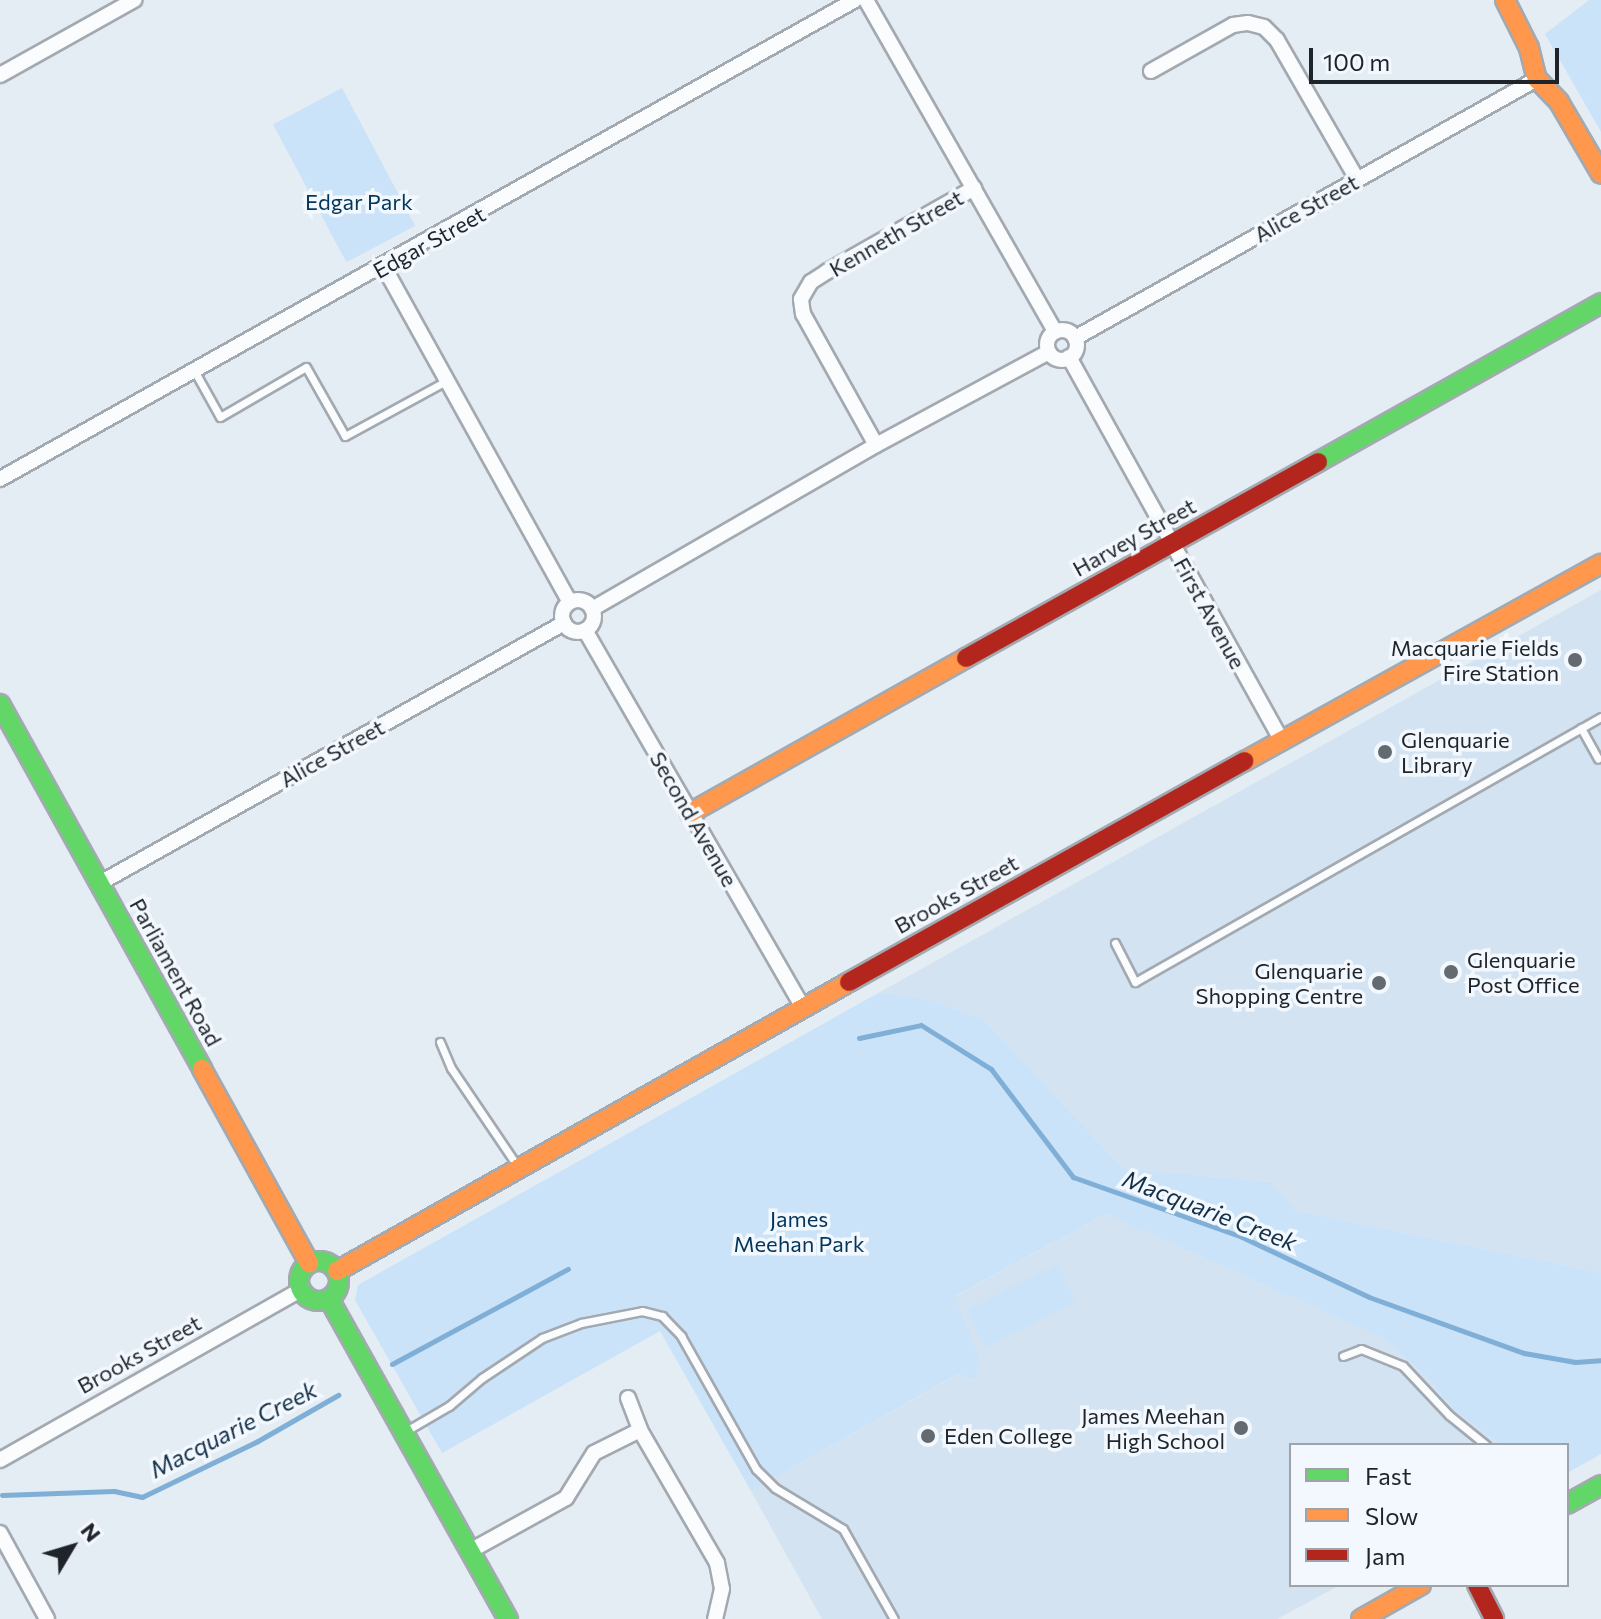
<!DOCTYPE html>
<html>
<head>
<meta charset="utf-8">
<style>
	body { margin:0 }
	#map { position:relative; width:1601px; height:1619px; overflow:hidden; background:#e4ecf4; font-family:Commissioner,sans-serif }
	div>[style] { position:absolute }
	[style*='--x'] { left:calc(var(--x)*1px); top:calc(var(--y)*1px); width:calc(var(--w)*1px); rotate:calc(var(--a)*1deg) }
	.built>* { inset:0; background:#d3e3f2 }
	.green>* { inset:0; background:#cae3f9; transform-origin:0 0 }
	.stream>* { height:5px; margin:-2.5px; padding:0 2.5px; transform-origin:2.5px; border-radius:2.5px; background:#7faed6 }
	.roads { filter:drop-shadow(2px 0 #a3a9b0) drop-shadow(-2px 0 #a3a9b0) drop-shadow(0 2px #a3a9b0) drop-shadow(0 -2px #a3a9b0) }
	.lane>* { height:7px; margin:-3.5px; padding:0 3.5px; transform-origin:3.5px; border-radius:3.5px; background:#fbfcfd }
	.street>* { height:14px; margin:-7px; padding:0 7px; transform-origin:7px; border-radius:7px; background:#fbfcfd }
	.street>.ring { margin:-7px; padding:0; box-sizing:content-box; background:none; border:14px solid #fbfcfd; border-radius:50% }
	.fast>* { height:18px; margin:-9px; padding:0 9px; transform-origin:9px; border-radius:9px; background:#63d668 }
	.fast>.ring { margin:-9px; padding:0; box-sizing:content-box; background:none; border:18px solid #63d668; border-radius:50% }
	.slow>* { height:18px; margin:-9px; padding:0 9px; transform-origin:9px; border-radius:9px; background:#ff974d }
	.jam>* { height:18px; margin:-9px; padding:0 9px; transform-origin:9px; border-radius:9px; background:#b3261e }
	.dots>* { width:22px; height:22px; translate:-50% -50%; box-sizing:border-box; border:4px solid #f2f8fe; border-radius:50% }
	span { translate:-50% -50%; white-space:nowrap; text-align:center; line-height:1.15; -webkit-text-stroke:7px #f2f8fe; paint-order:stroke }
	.park-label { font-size:22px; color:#03365a }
	.street-label { font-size:22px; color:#1e2429 }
	.poi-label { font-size:22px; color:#1e2429 }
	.right { translate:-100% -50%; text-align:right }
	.left { translate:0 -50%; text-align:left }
	.water-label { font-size:24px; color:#142f46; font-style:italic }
	.legend { position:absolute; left:1289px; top:1443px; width:280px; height:144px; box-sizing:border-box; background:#f2f8fe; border:2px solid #9da3a9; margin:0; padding:10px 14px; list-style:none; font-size:24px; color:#1e2429 }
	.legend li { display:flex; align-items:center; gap:16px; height:40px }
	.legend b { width:40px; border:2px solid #9da3a9 }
	.north { position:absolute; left:32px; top:1507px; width:80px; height:80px; -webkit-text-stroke:6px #f2f8fe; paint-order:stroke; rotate:52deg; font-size:22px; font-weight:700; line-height:32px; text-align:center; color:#1e2429 }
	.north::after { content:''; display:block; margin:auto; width:28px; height:36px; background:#1e2429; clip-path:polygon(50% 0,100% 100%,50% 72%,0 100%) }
	.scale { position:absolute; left:1309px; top:48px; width:250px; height:36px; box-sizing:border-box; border:4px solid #1e2429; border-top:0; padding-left:10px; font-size:24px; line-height:28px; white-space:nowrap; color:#1e2429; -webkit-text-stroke:6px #f2f8fe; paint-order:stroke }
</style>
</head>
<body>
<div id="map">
	<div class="built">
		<i style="clip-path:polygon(1601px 590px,1601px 1273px,1295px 1211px,1271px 1182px,1123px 1168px,983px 1019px,931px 1000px,880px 992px)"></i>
		<i style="clip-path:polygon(1106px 1214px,1385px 1339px,1427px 1377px,1455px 1411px,1501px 1445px,1291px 1445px,1291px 1585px,1340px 1585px,1277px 1619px,822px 1619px,751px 1491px,959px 1374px,975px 1380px,981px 1362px,954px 1297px)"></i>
	</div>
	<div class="green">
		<i style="clip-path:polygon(1589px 0,1601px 0,1601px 132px,1545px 34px)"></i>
		<i style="left:342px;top:88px;width:156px;height:78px;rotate:62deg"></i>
		<i style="clip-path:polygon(880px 992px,931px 1000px,983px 1019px,1123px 1168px,1271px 1182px,1296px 1211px,1601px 1273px,1601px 1454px,1567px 1473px,1567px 1445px,1501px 1445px,1455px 1411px,1427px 1377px,1385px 1339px,1106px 1214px,955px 1296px,981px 1362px,975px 1380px,958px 1374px,751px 1491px,660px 1331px,442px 1453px,355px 1300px,358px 1285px)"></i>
		<i style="left:1057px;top:1264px;width:42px;height:102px;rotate:63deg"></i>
	</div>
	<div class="stream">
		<i style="--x:859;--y:1038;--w:63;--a:-11.8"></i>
		<i style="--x:921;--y:1025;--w:83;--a:32.2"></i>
		<i style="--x:991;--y:1069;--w:136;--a:52.8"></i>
		<i style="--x:1073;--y:1177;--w:179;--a:19.5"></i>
		<i style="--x:1242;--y:1237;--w:140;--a:25.3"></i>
		<i style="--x:1369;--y:1297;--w:165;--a:19.9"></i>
		<i style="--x:1524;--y:1353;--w:52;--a:10"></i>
		<i style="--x:1575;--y:1362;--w:26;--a:-4"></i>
		<i style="--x:392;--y:1364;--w:200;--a:-28.4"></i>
		<i style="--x:2;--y:1495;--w:112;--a:-2"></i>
		<i style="--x:114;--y:1491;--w:29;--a:12"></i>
		<i style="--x:142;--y:1497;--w:127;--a:-25.8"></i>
		<i style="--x:256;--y:1442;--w:95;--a:-29.8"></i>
	</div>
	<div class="roads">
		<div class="lane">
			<i style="--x:195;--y:372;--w:51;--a:60.9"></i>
			<i style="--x:220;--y:417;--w:99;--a:-30.2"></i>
			<i style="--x:306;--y:367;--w:79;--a:60.5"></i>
			<i style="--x:345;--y:436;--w:115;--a:-28.6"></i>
			<i style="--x:1581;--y:728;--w:35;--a:61"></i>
			<i style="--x:1115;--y:943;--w:44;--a:62.9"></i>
			<i style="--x:1135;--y:982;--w:536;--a:-29.63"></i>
			<i style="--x:440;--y:1042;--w:28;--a:67"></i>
			<i style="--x:451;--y:1068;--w:120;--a:55.9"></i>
			<i style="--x:1343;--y:1356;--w:19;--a:-21"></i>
			<i style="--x:1361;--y:1349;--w:45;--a:22"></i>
			<i style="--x:1403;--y:1366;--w:67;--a:46.8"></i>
			<i style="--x:1449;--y:1415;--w:48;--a:39"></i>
			<i style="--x:406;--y:1431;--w:50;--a:-30.2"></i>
			<i style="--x:449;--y:1406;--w:43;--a:-40.3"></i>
			<i style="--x:482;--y:1378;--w:72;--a:-33.7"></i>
			<i style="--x:542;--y:1338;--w:42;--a:-21"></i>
			<i style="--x:581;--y:1323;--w:62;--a:-11.1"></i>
			<i style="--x:642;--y:1311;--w:21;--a:14"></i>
			<i style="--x:662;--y:1316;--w:28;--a:46"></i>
			<i style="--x:681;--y:1336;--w:153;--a:60.6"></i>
			<i style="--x:756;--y:1469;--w:27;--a:45"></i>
			<i style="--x:775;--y:1488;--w:79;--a:31.1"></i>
			<i style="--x:843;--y:1529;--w:103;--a:60.5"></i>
		</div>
		<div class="street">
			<i style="--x:866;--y:0;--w:382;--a:60.3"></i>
			<i style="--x:1151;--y:71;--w:94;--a:-29.3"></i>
			<i style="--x:1233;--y:25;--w:15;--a:-8"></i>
			<i style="--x:1248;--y:23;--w:16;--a:14"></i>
			<i style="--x:1264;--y:27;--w:18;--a:45"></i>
			<i style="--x:1277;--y:40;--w:160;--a:60.1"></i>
			<i style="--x:0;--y:75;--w:154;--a:-29.2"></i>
			<i style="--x:384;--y:267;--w:383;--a:61"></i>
			<i class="ring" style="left:1047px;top:330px;width:16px;height:16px"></i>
			<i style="--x:1075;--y:338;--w:530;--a:-29.28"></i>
			<i style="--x:1069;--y:357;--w:440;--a:61"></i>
			<i style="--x:876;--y:445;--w:150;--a:-119.1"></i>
			<i style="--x:803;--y:314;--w:15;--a:-98"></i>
			<i style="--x:801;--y:299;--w:20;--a:-60"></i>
			<i style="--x:811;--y:282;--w:20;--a:-33"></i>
			<i style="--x:828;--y:271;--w:168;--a:-29.6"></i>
			<i style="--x:0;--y:479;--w:980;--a:-29.26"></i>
			<i class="ring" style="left:562px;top:600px;width:18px;height:18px"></i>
			<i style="--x:592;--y:609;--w:328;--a:-30"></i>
			<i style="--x:876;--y:445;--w:196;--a:-28.3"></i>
			<i style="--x:585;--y:630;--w:435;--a:60"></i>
			<i style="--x:100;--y:883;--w:532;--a:-29.26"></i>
			<i style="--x:628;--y:1398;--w:34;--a:69"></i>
			<i style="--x:640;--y:1430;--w:154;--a:59.9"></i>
			<i style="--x:717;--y:1563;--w:26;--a:79"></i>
			<i style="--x:722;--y:1589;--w:31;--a:103"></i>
			<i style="--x:0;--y:1460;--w:346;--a:-29.5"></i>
			<i style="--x:0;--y:1533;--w:98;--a:61.3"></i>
			<i style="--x:470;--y:1551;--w:110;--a:-28.9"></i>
			<i style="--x:566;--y:1498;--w:53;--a:-58.1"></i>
			<i style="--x:594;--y:1453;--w:51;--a:-26.6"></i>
		</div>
		<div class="fast">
			<i style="--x:1318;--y:462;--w:325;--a:-29.3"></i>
			<i style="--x:0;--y:704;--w:417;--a:61"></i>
			<i class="ring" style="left:299px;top:1261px;width:22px;height:22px"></i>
			<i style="--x:329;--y:1299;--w:367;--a:60.8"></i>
			<i style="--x:1567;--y:1504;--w:39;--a:-29"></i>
		</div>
		<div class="slow">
			<i style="--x:1505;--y:0;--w:54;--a:63.4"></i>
			<i style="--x:1529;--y:48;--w:32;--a:76"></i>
			<i style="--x:1537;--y:79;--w:32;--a:46"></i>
			<i style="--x:1559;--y:102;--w:83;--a:59.7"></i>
			<i style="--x:1245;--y:761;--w:407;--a:-29"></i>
			<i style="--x:690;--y:813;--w:317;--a:-29.3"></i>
			<i style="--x:202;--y:1069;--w:222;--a:61.1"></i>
			<i style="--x:337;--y:1271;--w:588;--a:-29.44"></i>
			<i style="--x:1361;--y:1619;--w:69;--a:-29.5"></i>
		</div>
		<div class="jam">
			<i style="--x:966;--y:658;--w:403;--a:-29.1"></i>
			<i style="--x:849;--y:982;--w:453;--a:-29.2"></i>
			<i style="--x:1477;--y:1585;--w:38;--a:63"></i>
		</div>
	</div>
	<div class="dots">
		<i style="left:1575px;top:660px;background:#636a70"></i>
		<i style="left:1385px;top:752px;background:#636a70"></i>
		<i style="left:1451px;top:972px;background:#636a70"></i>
		<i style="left:1379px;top:983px;background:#636a70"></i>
		<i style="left:1241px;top:1428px;background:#636a70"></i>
		<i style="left:928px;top:1436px;background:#636a70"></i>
	</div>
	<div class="park-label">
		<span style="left:359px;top:202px">Edgar Park</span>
		<span style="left:799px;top:1231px">James<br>Meehan Park</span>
	</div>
	<div class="street-label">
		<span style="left:1306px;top:208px;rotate:-29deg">Alice Street</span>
		<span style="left:896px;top:233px;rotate:-30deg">Kenneth Street</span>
		<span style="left:429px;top:242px;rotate:-29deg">Edgar Street</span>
		<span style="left:1134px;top:537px;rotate:-29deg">Harvey Street</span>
		<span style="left:1210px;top:613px;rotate:61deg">First Avenue</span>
		<span style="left:332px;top:753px;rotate:-29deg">Alice Street</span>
		<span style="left:694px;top:819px;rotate:60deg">Second Avenue</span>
		<span style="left:956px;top:894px;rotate:-29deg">Brooks Street</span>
		<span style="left:176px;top:972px;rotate:61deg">Parliament Road</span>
		<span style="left:139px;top:1354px;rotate:-29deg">Brooks Street</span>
	</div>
	<div class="poi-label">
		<span class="right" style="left:1559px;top:660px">Macquarie Fields<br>Fire Station</span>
		<span class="left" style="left:1401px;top:752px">Glenquarie<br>Library</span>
		<span class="left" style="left:1467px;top:972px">Glenquarie<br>Post Office</span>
		<span class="right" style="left:1363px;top:983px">Glenquarie<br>Shopping Centre</span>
		<span class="right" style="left:1225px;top:1428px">James Meehan<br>High School</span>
		<span class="left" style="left:944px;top:1436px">Eden College</span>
	</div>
	<div class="water-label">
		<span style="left:1210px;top:1210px;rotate:21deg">Macquarie Creek</span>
		<span style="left:233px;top:1429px;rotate:-27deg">Macquarie Creek</span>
	</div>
	<ul class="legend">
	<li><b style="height:10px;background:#63d668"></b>Fast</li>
	<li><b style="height:10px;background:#ff974d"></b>Slow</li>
	<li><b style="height:10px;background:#b3261e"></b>Jam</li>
	</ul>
	<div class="north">N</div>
	<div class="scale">100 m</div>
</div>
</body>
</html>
